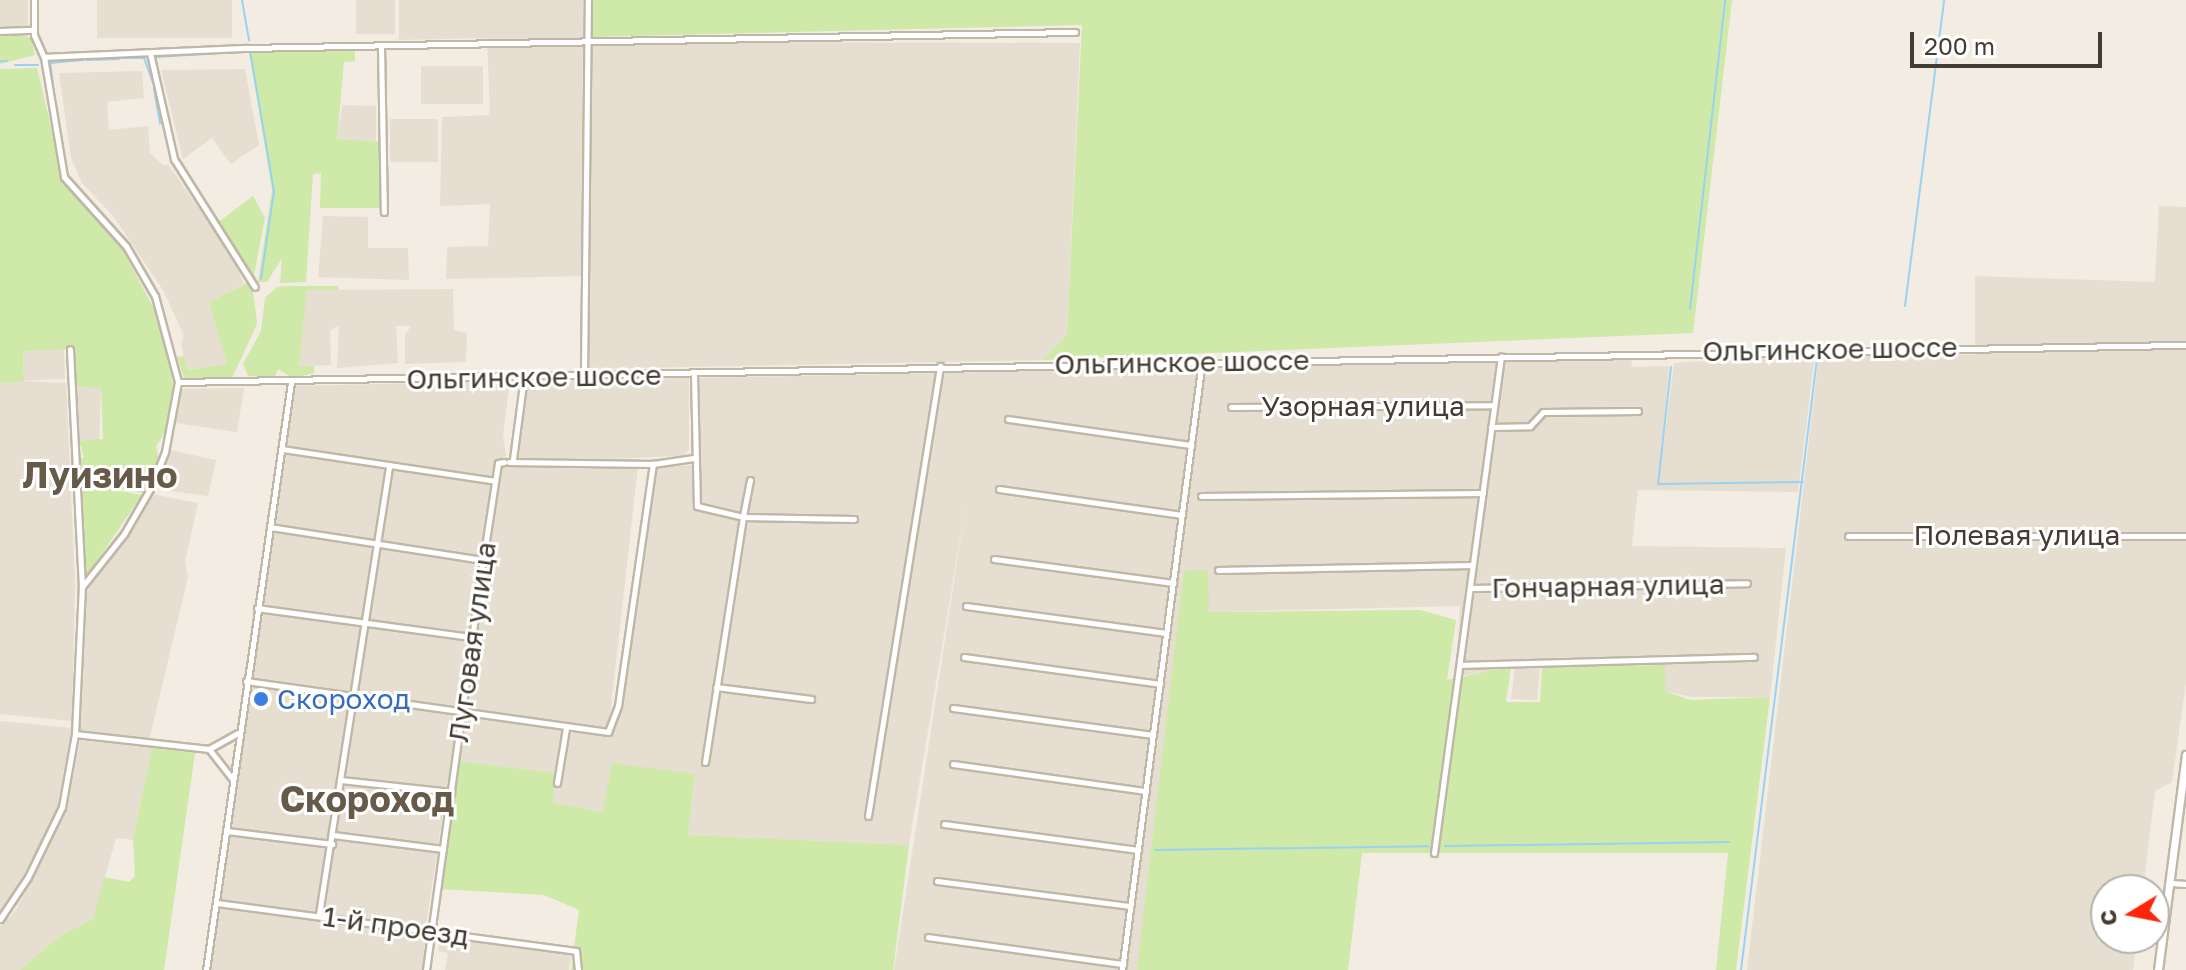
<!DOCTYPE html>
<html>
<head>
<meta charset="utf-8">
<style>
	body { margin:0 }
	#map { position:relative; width:2186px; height:970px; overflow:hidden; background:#f2ece2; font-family:"Golos Text",sans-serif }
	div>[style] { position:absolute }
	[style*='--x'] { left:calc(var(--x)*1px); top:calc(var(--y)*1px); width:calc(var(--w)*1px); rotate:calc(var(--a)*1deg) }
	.residential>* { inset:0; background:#e6ded0; transform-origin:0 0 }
	.green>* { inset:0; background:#cee9a8 }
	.stream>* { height:2px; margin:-1px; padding:0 1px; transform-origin:1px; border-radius:1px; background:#9ad2f2 }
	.roads { filter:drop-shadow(2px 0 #c0b7a7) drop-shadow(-2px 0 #c0b7a7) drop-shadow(0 2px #c0b7a7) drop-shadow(0 -2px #c0b7a7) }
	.minor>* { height:5px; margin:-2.5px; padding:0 2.5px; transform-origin:2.5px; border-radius:2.5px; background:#fff }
	.tertiary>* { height:7px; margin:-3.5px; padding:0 3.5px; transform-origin:3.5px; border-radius:3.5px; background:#fff }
	.dots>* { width:22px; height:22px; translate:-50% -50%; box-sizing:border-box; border:4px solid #fff; border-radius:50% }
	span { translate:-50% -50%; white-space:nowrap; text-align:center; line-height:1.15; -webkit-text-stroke:6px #fff; paint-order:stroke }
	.street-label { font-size:28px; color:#433c32 }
	.shop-label { font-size:28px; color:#366cbe }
	.left { translate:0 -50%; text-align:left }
	.district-label { font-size:36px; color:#675a49; font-weight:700 }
	.north { position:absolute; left:2090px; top:874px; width:80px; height:80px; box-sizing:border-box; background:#fff; border:2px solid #b4b1ad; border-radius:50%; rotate:260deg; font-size:22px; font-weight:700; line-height:32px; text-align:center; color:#433c32 }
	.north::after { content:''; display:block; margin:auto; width:28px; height:36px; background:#ff260c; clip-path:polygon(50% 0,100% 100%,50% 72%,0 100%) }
	.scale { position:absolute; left:1910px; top:32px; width:192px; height:36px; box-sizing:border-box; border:4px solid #433c32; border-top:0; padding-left:10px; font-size:24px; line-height:28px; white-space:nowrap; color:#433c32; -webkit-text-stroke:6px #fff; paint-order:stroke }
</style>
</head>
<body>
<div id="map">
	<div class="residential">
		<i style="left:0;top:0;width:28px;height:41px"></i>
		<i style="left:97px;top:0;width:135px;height:38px"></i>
		<i style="left:356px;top:0;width:39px;height:34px"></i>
		<i style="clip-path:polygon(399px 0,588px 0,583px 42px,1080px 43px,1067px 334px,1043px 360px,584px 369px,583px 276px,446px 279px,447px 247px,488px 246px,490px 204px,440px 206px,442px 117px,490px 115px,487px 38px,399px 40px)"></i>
		<i style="left:421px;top:66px;width:62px;height:38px"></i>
		<i style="clip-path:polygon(245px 69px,259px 145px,231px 164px,212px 138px,183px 159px,161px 70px)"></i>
		<i style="clip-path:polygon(142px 71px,144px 98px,107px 102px,109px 130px,148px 126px,150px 153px,164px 166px,168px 164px,233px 257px,244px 284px,209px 302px,227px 364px,186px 370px,181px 343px,184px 336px,163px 290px,114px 217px,82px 183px,71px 158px,59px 73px)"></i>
		<i style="clip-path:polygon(342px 105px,376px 106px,376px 142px,337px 139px)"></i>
		<i style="left:390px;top:119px;width:48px;height:43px"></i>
		<i style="clip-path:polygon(2159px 206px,2186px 207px,2186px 683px,2172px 782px,2155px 791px,2143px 890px,2106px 890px,2106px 938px,2137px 938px,2133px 970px,1747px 970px,1819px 354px,1975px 355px,1975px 276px,2155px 282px)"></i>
		<i style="clip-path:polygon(323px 216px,368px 217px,368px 248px,408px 248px,409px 280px,318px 277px)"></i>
		<i style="clip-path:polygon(453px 289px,454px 330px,467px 333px,466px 362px,405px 364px,405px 335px,411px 326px,396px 326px,398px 363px,337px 368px,339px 325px,330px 330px,331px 365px,299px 366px,307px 290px)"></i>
		<i style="left:64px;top:349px;width:30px;height:41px;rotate:88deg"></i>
		<i style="clip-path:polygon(1815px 354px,1798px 492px,1638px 490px,1632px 546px,1786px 548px,1770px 697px,1692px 697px,1665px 691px,1665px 656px,1541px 658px,1537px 700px,1511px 699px,1515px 666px,1455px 677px,1460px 606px,1208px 612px,1137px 970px,894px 970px,967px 497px,909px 845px,688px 835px,695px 775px,604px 812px,552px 803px,555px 773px,457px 761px,464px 714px,602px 736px,615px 729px,651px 478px,657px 467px,697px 465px,698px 378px,1631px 358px,1632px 367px,1669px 366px,1662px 457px,1674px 363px)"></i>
		<i style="clip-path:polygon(689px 378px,689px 450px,683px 456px,527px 462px,519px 457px,527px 380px)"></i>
		<i style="clip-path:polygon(23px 381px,66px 383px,75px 582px,72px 721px,0 714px,0 384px)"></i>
		<i style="clip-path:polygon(510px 381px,503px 436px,507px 461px,526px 468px,638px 467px,609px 724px,602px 729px,459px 707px,425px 932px,434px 934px,428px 970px,209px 970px,293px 386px)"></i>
		<i style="left:75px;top:386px;width:26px;height:55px;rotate:2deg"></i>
		<i style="clip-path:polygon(244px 388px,237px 432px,176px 423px,181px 389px)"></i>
		<i style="clip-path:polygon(170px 450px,216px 460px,208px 496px,156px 489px)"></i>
		<i style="clip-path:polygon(151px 494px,198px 503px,185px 562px,188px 577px,149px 741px,80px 733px,85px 595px)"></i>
		<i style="clip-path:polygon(0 721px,72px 728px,56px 816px,0 918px)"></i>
		<i style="clip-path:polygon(80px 740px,152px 748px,133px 840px,116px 838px,93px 919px,61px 935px,20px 970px,0 970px,0 927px,16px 910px,67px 810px)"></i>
		<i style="clip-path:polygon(442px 933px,572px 951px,569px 970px,445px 970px,448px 953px,438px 951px)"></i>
	</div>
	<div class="green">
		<i style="clip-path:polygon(590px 0,1732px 0,1693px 333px,1043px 360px,1067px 334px,1082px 25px,588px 37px)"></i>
		<i style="clip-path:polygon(6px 34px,31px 38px,35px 55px,0 64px,0 39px)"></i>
		<i style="clip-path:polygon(355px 49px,355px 61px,344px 62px,337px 139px,381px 142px,381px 208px,320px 208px,321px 173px,313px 174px,306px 282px,280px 283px,282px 258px,267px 282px,258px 282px,272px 190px,249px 51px)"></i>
		<i style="clip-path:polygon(37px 68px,65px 185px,120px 245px,163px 326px,173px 386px,167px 428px,156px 447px,159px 459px,143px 493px,79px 481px,78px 460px,84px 457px,79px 441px,103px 439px,101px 388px,75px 386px,71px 349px,23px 351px,24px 381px,0 384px,0 69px)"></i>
		<i style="clip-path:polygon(253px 196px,265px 218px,253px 280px,217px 223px)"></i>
		<i style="clip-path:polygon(247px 283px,253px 290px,257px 324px,232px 378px,184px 378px,177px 357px,184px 356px,187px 370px,227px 364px,209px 302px)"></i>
		<i style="clip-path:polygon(288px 286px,338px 286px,339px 290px,307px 290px,299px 366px,314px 366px,314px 373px,293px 378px,278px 369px,275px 377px,248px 376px,243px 364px,261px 331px,265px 298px,277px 287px)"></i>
		<i style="clip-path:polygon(79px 483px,142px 495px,85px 578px,84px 577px)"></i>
		<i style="clip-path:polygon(1208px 570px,1209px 612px,1420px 610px,1456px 620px,1447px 680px,1511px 666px,1506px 702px,1540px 702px,1542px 667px,1665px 665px,1665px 691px,1690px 700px,1770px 697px,1736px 970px,1716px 970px,1728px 853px,1362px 853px,1348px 970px,1137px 970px,1184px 571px)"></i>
		<i style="clip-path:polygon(152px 748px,195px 753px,164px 970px,20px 970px,61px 935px,93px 919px,104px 877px,129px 882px,135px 876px,133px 840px)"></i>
		<i style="clip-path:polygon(457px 761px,556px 773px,553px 803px,603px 812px,612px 763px,695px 774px,688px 835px,909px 845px,893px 970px,571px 970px,579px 910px,544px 895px,438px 889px)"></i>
	</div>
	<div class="stream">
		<i style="--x:242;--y:0;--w:41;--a:80.1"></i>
		<i style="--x:250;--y:51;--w:142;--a:80.3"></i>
		<i style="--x:274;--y:191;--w:89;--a:98.4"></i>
		<i style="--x:215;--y:53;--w:27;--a:-2"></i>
		<i style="--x:155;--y:57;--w:51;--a:-3.4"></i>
		<i style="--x:125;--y:58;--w:19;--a:0"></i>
		<i style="--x:144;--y:58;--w:27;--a:70"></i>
		<i style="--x:87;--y:60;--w:32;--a:-2"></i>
		<i style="--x:0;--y:61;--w:7;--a:0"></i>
		<i style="--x:15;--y:65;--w:23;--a:0"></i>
		<i style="--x:53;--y:86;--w:23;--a:-97"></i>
		<i style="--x:50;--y:63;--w:33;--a:-5"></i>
		<i style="--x:154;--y:89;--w:35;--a:80"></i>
		<i style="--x:54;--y:97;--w:10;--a:79"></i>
		<i style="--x:59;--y:128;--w:15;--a:82"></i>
		<i style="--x:1905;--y:306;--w:308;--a:-82.7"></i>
		<i style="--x:1690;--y:309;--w:311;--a:-83.5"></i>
		<i style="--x:1671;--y:367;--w:118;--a:96.3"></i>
		<i style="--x:1658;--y:484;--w:145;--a:-0.8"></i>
		<i style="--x:1445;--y:846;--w:284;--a:-0.8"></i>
		<i style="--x:1155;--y:850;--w:274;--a:-0.8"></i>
		<i style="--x:1741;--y:970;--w:616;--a:-82.91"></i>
	</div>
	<div class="roads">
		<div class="minor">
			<i style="--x:34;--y:0;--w:35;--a:90"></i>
			<i style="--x:34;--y:35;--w:24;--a:66"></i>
			<i style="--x:44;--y:57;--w:122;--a:80.5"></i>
			<i style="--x:64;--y:177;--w:93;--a:48.1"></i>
			<i style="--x:126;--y:246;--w:58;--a:59.9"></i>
			<i style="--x:155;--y:296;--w:89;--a:75"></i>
			<i style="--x:178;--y:382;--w:71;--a:100.5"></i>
			<i style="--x:165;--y:452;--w:40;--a:112"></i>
			<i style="--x:150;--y:489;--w:52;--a:120"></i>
			<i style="--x:124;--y:534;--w:68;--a:128.4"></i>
			<i style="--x:0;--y:31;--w:34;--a:-2"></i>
			<i style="--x:381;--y:46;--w:166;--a:89"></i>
			<i style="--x:150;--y:53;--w:109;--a:77.2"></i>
			<i style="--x:174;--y:159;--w:151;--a:57.7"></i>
			<i style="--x:44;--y:57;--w:202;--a:-2.6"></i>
			<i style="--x:246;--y:48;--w:829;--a:-1.11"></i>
			<i style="--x:694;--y:375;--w:131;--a:88.7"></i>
			<i style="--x:697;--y:506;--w:47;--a:13.4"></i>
			<i style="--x:743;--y:517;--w:248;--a:98.8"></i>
			<i style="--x:584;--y:376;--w:376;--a:-89.4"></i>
			<i style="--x:178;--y:382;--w:2008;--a:-1.06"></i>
			<i style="--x:1231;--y:407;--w:263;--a:-0.4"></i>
			<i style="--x:1008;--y:419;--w:185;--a:8.1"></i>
			<i style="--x:1491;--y:427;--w:39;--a:-1"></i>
			<i style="--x:1530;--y:426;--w:19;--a:-47"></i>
			<i style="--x:1543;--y:412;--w:95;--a:-0.6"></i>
			<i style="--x:282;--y:449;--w:215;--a:8.5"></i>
			<i style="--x:513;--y:459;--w:83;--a:-82.4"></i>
			<i style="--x:509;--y:462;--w:144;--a:0.8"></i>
			<i style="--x:653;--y:464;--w:41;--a:-8.3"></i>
			<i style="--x:750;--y:480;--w:38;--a:101"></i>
			<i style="--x:743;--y:517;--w:111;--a:1"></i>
			<i style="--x:999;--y:489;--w:185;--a:8.1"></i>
			<i style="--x:1201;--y:496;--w:282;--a:-0.6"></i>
			<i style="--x:270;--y:527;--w:216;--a:8.8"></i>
			<i style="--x:1848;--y:536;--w:338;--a:0"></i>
			<i style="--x:994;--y:559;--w:181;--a:7.6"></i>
			<i style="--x:1218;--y:570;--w:255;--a:-1.1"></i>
			<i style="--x:1470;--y:588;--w:277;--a:-1"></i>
			<i style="--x:966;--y:606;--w:202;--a:7.7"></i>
			<i style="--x:257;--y:608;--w:217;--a:7.7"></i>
			<i style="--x:964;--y:657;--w:198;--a:7.8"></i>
			<i style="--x:1460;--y:665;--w:294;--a:-1.6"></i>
			<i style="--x:246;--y:681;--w:366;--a:8"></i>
			<i style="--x:608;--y:732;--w:28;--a:-69"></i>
			<i style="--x:618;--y:706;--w:245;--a:-81.8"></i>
			<i style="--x:716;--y:687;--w:96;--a:7.2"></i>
			<i style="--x:953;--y:708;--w:202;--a:7.7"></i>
			<i style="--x:75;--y:734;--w:135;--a:6.4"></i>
			<i style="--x:209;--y:749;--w:33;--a:-29"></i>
			<i style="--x:209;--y:749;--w:39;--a:52"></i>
			<i style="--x:953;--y:764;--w:195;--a:8"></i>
			<i style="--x:341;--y:780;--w:111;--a:6.2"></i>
			<i style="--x:557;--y:783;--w:56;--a:-80.7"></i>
			<i style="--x:868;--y:816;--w:456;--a:-80.9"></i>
			<i style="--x:944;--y:824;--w:196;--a:7.6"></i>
			<i style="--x:227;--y:831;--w:106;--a:7.1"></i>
			<i style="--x:333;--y:835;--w:111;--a:7.3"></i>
			<i style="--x:1434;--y:853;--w:501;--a:-82.32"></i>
			<i style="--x:937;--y:881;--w:195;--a:7.4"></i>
			<i style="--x:2170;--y:883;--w:16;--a:4"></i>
			<i style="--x:217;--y:903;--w:362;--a:7.6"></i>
			<i style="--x:576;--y:951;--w:19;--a:84"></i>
			<i style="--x:319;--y:914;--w:454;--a:-81.1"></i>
			<i style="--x:0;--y:919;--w:50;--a:-56.3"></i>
			<i style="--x:28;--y:877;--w:78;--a:-64.1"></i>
			<i style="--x:62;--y:807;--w:74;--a:-79.9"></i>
			<i style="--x:75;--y:734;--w:147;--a:-87.3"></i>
			<i style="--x:82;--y:587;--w:238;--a:-92.9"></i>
			<i style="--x:928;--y:937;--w:197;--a:7.9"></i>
			<i style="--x:206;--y:970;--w:594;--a:-81.77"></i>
			<i style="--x:426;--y:970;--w:414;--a:-82.1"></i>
			<i style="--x:483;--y:560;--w:98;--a:-81.2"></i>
			<i style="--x:498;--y:463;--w:6;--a:-9"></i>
			<i style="--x:1122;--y:970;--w:614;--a:-82.52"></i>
		</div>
		<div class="tertiary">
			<i style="--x:2158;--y:970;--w:217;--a:-82.6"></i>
		</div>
	</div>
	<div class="dots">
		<i style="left:261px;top:699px;background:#3f7fe0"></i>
	</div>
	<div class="street-label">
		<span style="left:1830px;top:349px;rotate:-1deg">Ольгинское шоссе</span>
		<span style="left:1182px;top:362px;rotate:-1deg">Ольгинское шоссе</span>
		<span style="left:534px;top:377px;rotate:-1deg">Ольгинское шоссе</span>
		<span style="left:1363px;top:406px">Узорная улица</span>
		<span style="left:2017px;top:535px">Полевая улица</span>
		<span style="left:1608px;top:586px;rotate:-1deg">Гончарная улица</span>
		<span style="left:472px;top:642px;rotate:-82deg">Луговая улица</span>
		<span style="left:396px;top:926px;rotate:8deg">1-й проезд</span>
	</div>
	<div class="shop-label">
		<span class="left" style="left:277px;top:699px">Скороход</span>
	</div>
	<div class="district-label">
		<span style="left:100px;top:475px">Луизино</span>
		<span style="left:367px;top:799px">Скороход</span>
	</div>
	<div class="north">С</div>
	<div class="scale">200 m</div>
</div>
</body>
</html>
